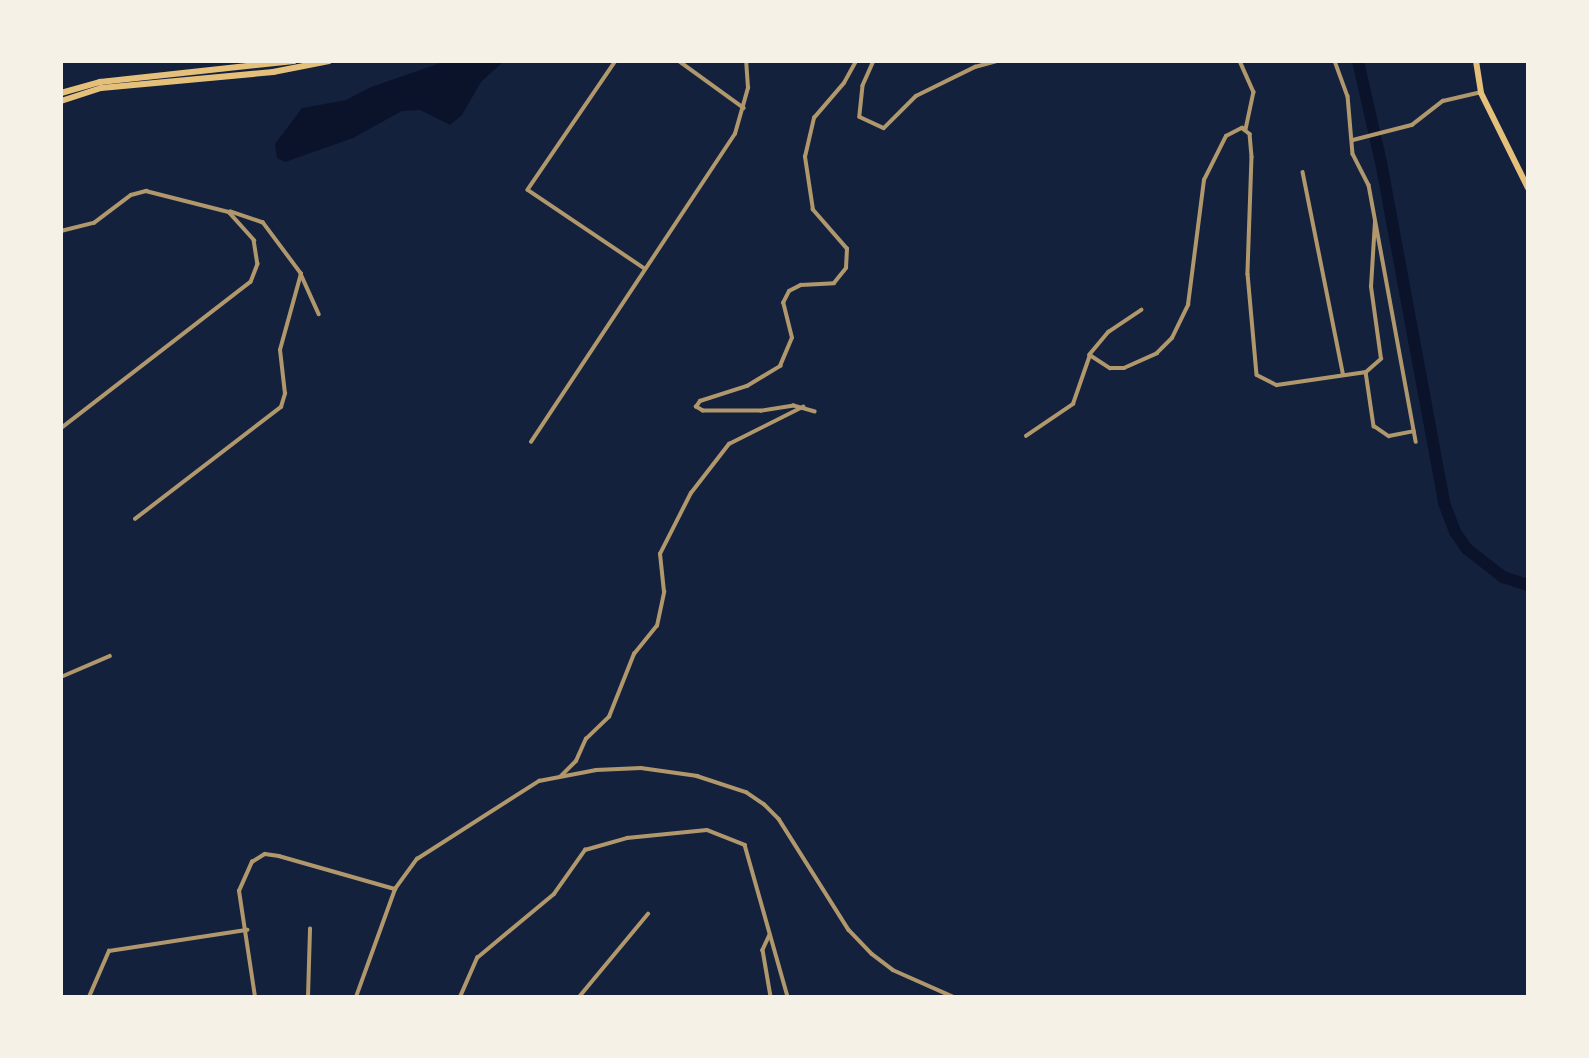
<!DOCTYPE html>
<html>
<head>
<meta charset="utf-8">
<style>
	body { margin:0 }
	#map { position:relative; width:1589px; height:1058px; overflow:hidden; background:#14213d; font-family:"Roboto Condensed",sans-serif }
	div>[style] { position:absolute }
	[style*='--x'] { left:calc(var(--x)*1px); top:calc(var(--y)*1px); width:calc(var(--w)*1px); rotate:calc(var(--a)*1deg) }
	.water>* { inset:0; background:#0b132b }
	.river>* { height:12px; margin:-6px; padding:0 6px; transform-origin:6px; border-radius:6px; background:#0b132b }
	.minor>* { height:3.5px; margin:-1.75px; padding:0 1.75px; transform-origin:1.75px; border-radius:1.75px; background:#b1986c }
	.primary>* { height:6px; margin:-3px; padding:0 3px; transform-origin:3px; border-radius:3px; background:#e5c07b }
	span { translate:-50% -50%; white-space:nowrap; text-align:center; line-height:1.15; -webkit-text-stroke:5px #f6f1e7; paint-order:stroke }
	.frame { position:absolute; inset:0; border:63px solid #f6f1e7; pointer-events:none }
</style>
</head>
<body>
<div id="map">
	<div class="water">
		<i style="clip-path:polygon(446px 61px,504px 61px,481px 82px,462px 115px,450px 125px,420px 110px,402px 111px,353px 138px,285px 162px,277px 158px,275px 144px,302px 108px,346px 100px,371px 87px)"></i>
	</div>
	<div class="river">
		<i style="--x:1358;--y:61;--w:104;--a:77.2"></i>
		<i style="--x:1381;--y:162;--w:347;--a:79.5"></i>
		<i style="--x:1444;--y:503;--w:31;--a:69"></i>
		<i style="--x:1455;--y:532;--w:21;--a:55"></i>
		<i style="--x:1467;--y:549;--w:46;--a:37.9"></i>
		<i style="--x:1503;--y:577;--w:26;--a:18"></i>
	</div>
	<div class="minor">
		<i style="--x:616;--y:61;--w:156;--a:124.3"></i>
		<i style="--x:528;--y:190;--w:140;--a:33.9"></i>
		<i style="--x:679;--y:61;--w:80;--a:35.9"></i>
		<i style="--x:874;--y:61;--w:27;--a:114"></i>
		<i style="--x:863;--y:86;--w:31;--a:96"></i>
		<i style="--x:860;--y:117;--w:26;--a:25"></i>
		<i style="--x:884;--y:128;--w:45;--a:-45"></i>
		<i style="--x:916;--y:96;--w:66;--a:-26.2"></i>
		<i style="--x:975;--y:67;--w:24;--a:-15"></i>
		<i style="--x:1015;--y:61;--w:59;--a:0"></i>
		<i style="--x:1240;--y:61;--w:34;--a:66"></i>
		<i style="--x:1254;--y:92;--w:38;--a:102"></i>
		<i style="--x:1335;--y:61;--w:37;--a:70"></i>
		<i style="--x:1348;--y:96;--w:58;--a:85.1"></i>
		<i style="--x:1353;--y:154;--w:35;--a:63"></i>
		<i style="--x:1369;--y:185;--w:261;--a:79.6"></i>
		<i style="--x:1353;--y:140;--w:61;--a:-14.3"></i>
		<i style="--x:1412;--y:125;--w:39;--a:-38"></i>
		<i style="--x:1443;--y:101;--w:37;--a:-13"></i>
		<i style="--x:1303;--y:172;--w:205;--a:78.7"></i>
		<i style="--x:61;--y:231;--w:34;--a:-14"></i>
		<i style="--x:94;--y:223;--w:46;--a:-37.1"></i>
		<i style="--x:131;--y:195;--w:16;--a:-15"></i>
		<i style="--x:146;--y:191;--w:86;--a:14.2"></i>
		<i style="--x:229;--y:212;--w:38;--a:48"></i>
		<i style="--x:254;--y:240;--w:24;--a:81"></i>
		<i style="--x:258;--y:264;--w:19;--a:111"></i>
		<i style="--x:251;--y:282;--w:240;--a:142.3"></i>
		<i style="--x:301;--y:274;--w:44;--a:65.8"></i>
		<i style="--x:1142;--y:310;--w:40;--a:146"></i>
		<i style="--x:1109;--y:332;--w:30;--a:130"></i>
		<i style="--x:1090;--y:355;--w:24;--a:33"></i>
		<i style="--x:1110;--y:368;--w:14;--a:0"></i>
		<i style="--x:1124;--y:368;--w:36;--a:-24"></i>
		<i style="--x:1157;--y:353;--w:21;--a:-45"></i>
		<i style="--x:1172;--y:338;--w:37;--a:-64"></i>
		<i style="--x:1188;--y:305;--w:126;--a:-82.7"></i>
		<i style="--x:1204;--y:180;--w:49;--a:-63.4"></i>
		<i style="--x:1226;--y:136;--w:18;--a:-27"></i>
		<i style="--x:1242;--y:128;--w:10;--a:37"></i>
		<i style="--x:1250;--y:134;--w:23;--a:85"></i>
		<i style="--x:1252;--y:157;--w:117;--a:92"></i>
		<i style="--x:1248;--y:274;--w:101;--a:84.9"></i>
		<i style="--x:1257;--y:375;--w:22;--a:27"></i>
		<i style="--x:1277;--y:385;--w:90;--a:-8.3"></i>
		<i style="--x:1366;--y:372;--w:20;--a:-41"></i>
		<i style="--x:1381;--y:359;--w:73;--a:-97.9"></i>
		<i style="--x:1371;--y:287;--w:65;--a:-86.5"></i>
		<i style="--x:1366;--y:372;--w:55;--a:81.6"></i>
		<i style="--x:1374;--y:426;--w:18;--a:34"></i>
		<i style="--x:1389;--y:436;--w:25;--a:-11"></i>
		<i style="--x:815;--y:412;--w:22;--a:-164"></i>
		<i style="--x:794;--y:406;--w:33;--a:171"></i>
		<i style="--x:761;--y:411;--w:58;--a:180"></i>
		<i style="--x:703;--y:411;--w:8;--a:-150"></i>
		<i style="--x:696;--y:407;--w:7;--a:-56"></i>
		<i style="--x:700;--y:401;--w:49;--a:-17.7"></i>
		<i style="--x:747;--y:386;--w:39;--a:-31"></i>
		<i style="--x:780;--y:366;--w:30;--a:-67"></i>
		<i style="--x:792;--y:338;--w:36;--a:-104"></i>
		<i style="--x:783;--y:303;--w:13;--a:-63"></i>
		<i style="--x:789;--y:291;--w:13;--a:-27"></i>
		<i style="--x:801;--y:285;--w:33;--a:-3"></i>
		<i style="--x:834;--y:283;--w:19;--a:-51"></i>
		<i style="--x:846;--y:268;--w:19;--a:-87"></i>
		<i style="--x:847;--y:249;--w:52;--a:-131.1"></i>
		<i style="--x:813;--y:210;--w:54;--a:-98.6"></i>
		<i style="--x:805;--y:157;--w:40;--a:-77"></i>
		<i style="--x:814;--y:118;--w:46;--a:-49.4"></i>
		<i style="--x:844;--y:83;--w:25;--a:-61"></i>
		<i style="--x:1026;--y:436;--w:57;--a:-34.2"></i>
		<i style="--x:1073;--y:404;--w:52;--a:-70.9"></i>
		<i style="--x:531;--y:442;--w:369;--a:-56.5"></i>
		<i style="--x:735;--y:134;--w:48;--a:-74.2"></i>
		<i style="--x:748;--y:88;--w:27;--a:-94"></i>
		<i style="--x:135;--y:519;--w:184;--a:-37.5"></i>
		<i style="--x:281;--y:407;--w:14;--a:-73"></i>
		<i style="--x:285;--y:394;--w:44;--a:-96.5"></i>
		<i style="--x:280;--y:350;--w:79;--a:-74.6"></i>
		<i style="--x:301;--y:274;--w:64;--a:-126.7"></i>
		<i style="--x:263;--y:223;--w:34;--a:-161"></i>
		<i style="--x:61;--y:677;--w:53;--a:-23.2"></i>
		<i style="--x:561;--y:776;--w:21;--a:-45"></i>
		<i style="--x:576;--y:761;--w:24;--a:-66"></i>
		<i style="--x:586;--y:739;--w:32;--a:-44"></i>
		<i style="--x:609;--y:717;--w:68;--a:-68.4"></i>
		<i style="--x:634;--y:654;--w:36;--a:-51"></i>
		<i style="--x:657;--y:626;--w:35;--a:-78"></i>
		<i style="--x:664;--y:592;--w:38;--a:-96"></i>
		<i style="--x:660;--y:554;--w:68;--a:-63.1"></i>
		<i style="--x:691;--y:493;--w:62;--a:-52.2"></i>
		<i style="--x:729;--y:444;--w:83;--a:-26.6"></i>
		<i style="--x:770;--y:935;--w:17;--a:115"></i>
		<i style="--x:763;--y:950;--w:48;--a:80.3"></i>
		<i style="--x:89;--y:997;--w:50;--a:-66.5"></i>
		<i style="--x:109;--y:951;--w:140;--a:-8.7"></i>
		<i style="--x:255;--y:997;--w:107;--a:-98.6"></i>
		<i style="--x:239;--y:891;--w:32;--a:-66"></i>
		<i style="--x:252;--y:862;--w:15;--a:-32"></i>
		<i style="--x:265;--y:854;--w:14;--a:8"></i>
		<i style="--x:279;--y:856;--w:121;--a:15.9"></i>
		<i style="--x:308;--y:997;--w:68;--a:-88.3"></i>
		<i style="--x:356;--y:997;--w:115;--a:-70.1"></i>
		<i style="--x:395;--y:889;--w:37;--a:-54"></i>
		<i style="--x:417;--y:859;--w:145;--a:-32.6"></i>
		<i style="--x:539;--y:781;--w:58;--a:-10.9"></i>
		<i style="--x:596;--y:770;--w:45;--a:-2.5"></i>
		<i style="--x:641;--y:768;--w:57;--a:8.1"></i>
		<i style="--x:697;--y:776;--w:52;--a:18.1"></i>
		<i style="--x:746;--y:792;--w:22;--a:34"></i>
		<i style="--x:764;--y:804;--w:21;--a:45"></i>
		<i style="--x:779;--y:819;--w:131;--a:57.8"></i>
		<i style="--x:849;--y:930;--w:33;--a:46"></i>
		<i style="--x:872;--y:954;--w:26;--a:37"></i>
		<i style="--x:893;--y:970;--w:67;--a:23.9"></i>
		<i style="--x:460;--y:997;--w:43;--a:-66.4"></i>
		<i style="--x:477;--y:958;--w:100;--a:-39.7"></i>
		<i style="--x:554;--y:894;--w:54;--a:-54.8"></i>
		<i style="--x:585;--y:850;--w:44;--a:-15.9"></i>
		<i style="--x:627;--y:838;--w:80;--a:-5.7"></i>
		<i style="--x:707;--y:830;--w:41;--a:21.5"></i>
		<i style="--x:745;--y:845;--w:158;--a:74.2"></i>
		<i style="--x:579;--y:997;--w:108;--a:-50.3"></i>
	</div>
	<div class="primary">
		<i style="--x:1476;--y:61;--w:32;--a:81"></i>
		<i style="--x:1481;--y:93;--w:106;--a:63.7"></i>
		<i style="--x:61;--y:93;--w:41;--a:-15.8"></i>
		<i style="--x:100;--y:82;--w:195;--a:-6.2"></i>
		<i style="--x:61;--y:101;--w:42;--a:-18"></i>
		<i style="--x:101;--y:88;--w:173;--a:-5.3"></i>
		<i style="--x:273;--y:72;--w:57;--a:-11.1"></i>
	</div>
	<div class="frame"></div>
</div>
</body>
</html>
